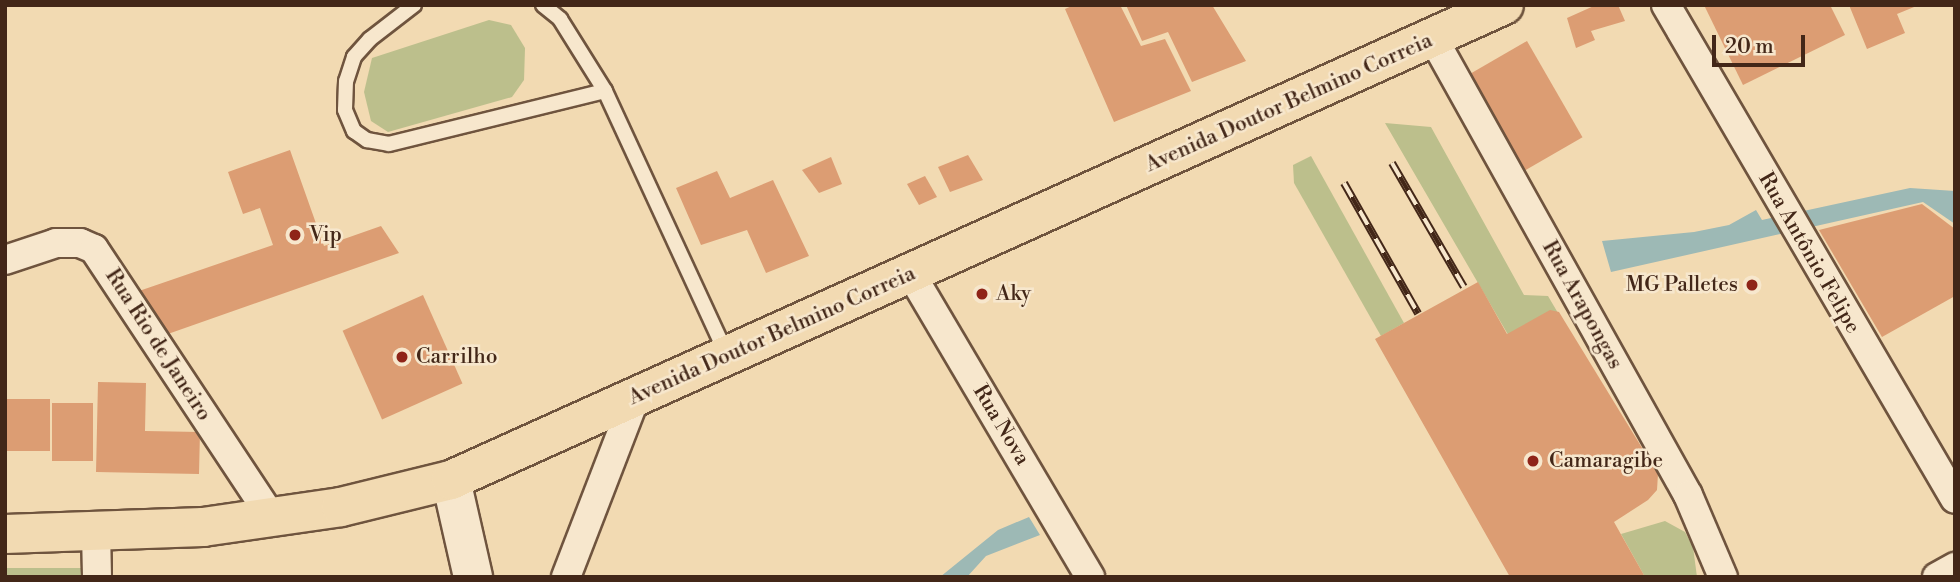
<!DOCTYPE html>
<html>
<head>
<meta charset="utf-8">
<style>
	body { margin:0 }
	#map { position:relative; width:1960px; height:582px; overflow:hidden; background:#f2dab2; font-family:"Libre Bodoni",serif }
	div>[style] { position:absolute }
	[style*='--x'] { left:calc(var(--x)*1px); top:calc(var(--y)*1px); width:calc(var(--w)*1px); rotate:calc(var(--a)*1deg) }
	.green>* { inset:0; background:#bcbf8c; transform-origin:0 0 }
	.water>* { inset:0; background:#9db9b5 }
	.building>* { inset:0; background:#dc9d73; transform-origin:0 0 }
	.roads { filter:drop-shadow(2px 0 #6f543e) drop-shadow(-2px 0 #6f543e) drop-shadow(0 2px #6f543e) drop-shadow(0 -2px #6f543e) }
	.lane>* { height:14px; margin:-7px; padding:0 7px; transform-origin:7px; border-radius:7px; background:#f7e7cd }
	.street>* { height:28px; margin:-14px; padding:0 14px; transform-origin:14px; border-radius:14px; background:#f7e7cd }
	.secondary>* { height:38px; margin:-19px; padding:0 19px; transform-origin:19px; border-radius:19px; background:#f7e7cd }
	.primary>* { height:38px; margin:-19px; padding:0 19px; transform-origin:19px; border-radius:19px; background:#f2dab2 }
	.rail>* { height:8px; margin-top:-4px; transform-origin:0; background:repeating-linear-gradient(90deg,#f7e7cd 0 16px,#432718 0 32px); box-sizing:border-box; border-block:2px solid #432718 }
	.dots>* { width:19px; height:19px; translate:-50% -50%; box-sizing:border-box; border:4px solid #f7e7cd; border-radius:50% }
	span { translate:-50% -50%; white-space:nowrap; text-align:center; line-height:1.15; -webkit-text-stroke:5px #f7e7cd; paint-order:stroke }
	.street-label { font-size:21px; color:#432718 }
	.poi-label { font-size:21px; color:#432718 }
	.left { translate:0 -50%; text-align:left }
	.right { translate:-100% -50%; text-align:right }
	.frame { position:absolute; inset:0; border:7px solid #432718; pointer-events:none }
	.scale { position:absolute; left:1712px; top:35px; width:93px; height:32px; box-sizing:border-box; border:4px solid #432718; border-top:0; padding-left:9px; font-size:21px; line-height:24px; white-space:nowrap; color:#432718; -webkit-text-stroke:5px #f7e7cd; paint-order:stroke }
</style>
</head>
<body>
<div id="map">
	<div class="green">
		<i style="clip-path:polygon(489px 20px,511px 25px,525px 48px,524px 80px,512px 97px,388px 132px,371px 121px,364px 92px,372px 58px)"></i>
		<i style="clip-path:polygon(1385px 123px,1431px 127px,1524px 295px,1548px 296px,1558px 313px,1510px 338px)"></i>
		<i style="clip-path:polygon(1311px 156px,1404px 323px,1381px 336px,1294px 183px,1293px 165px)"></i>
		<i style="clip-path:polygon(1665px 521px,1685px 532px,1693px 547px,1697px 577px,1645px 577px,1621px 534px)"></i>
		<i style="left:85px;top:568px;width:9px;height:80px;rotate:90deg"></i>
	</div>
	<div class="water">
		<i style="clip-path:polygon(1910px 188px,1955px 191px,1955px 224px,1923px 202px,1611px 272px,1602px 241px,1694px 232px,1729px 225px,1756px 210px,1762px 220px)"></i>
		<i style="clip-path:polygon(1029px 517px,1040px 535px,986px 556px,967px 577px,940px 577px,998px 530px)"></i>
	</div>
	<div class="building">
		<i style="clip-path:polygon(1074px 5px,1120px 5px,1141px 46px,1165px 39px,1191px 91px,1114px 122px,1065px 9px)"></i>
		<i style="clip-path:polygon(1126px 5px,1212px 5px,1246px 61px,1192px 82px,1168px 32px,1142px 41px)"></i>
		<i style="clip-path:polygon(1596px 5px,1618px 5px,1625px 21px,1591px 31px,1595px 40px,1576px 48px,1567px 18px)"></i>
		<i style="clip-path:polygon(1704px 5px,1830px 5px,1845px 35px,1743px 85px)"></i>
		<i style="clip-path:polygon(1849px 5px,1919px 5px,1897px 14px,1905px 33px,1867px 49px)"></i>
		<i style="left:1527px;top:41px;width:111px;height:68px;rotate:60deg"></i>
		<i style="clip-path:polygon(290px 150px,324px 246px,381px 226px,399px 253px,165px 335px,139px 291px,273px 245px,260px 208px,243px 214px,228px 172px)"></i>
		<i style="clip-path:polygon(968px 155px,983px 180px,950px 192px,938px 167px)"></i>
		<i style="clip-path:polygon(831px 157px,842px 184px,819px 193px,802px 170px)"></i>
		<i style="clip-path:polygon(717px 171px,730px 198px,773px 180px,809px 256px,766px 273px,747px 230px,701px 245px,676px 188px)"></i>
		<i style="clip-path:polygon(925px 176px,937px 197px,919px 205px,907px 184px)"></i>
		<i style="clip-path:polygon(1922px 204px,1955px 229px,1955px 296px,1882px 337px,1819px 230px)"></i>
		<i style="clip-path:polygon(1478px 282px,1507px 334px,1550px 310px,1559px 312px,1658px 474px,1657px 490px,1648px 500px,1614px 522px,1645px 577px,1510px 577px,1375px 339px)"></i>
		<i style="left:423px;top:295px;width:97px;height:88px;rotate:66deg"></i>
		<i style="clip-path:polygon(98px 382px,146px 383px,145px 431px,200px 432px,199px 474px,96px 472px)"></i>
		<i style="left:5px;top:399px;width:45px;height:52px"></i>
		<i style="left:52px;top:403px;width:41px;height:58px"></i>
	</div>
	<div class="roads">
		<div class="lane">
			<i style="--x:414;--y:5;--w:56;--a:142.3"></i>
			<i style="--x:370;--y:39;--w:24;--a:132"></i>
			<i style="--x:354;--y:57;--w:25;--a:108"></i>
			<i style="--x:346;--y:81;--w:29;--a:92"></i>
			<i style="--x:345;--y:110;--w:23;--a:67"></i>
			<i style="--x:354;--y:131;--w:16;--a:35"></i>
			<i style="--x:367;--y:140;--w:22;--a:10"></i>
			<i style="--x:389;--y:144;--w:222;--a:-13.8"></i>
			<i style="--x:543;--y:5;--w:22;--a:39"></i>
			<i style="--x:560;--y:19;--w:85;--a:58"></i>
			<i style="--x:605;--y:91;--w:291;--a:65.2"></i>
		</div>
		<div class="street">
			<i style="--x:1666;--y:5;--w:572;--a:59.67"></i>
			<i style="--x:1433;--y:38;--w:523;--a:60.84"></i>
			<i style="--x:1688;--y:495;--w:89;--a:66.9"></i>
			<i style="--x:5;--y:260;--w:54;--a:-18.4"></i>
			<i style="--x:56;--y:243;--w:24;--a:0"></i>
			<i style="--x:80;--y:243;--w:15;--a:23"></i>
			<i style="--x:94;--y:249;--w:323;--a:56.5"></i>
			<i style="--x:911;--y:274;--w:352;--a:59.4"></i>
			<i style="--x:96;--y:532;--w:45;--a:88.7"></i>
			<i style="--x:566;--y:577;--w:192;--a:-68.9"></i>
			<i style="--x:1937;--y:577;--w:21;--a:-29"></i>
		</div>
		<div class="secondary">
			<i style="--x:451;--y:480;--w:99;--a:77.2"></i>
		</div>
		<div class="primary">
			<i style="--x:5;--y:534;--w:198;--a:-2"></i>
			<i style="--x:203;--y:527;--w:139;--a:-8.2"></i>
			<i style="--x:341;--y:507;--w:113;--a:-13.8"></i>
			<i style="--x:451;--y:480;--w:1155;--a:-24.28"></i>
		</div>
	</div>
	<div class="rail">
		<i style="--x:1392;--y:163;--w:143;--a:59.9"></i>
		<i style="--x:1344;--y:183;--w:150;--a:60.4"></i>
	</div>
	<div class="dots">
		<i style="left:295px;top:235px;background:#8f2418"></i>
		<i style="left:1752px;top:285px;background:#8f2418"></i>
		<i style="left:982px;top:294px;background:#8f2418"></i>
		<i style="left:402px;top:357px;background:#8f2418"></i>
		<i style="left:1533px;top:461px;background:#8f2418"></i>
	</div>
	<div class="street-label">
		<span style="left:1289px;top:103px;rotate:-24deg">Avenida Doutor Belmino Correia</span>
		<span style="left:1809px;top:253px;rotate:60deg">Rua Antônio Felipe</span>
		<span style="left:1582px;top:305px;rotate:61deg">Rua Arapongas</span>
		<span style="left:772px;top:336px;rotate:-24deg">Avenida Doutor Belmino Correia</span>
		<span style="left:158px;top:345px;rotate:57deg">Rua Rio de Janeiro</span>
		<span style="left:1001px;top:425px;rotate:59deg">Rua Nova</span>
	</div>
	<div class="poi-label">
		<span class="left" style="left:309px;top:235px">Vip</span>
		<span class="right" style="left:1738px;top:285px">MG Palletes</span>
		<span class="left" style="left:996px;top:294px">Aky</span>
		<span class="left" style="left:416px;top:357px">Carrilho</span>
		<span class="left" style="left:1549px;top:461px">Camaragibe</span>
	</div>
	<div class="frame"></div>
	<div class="scale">20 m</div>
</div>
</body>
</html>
